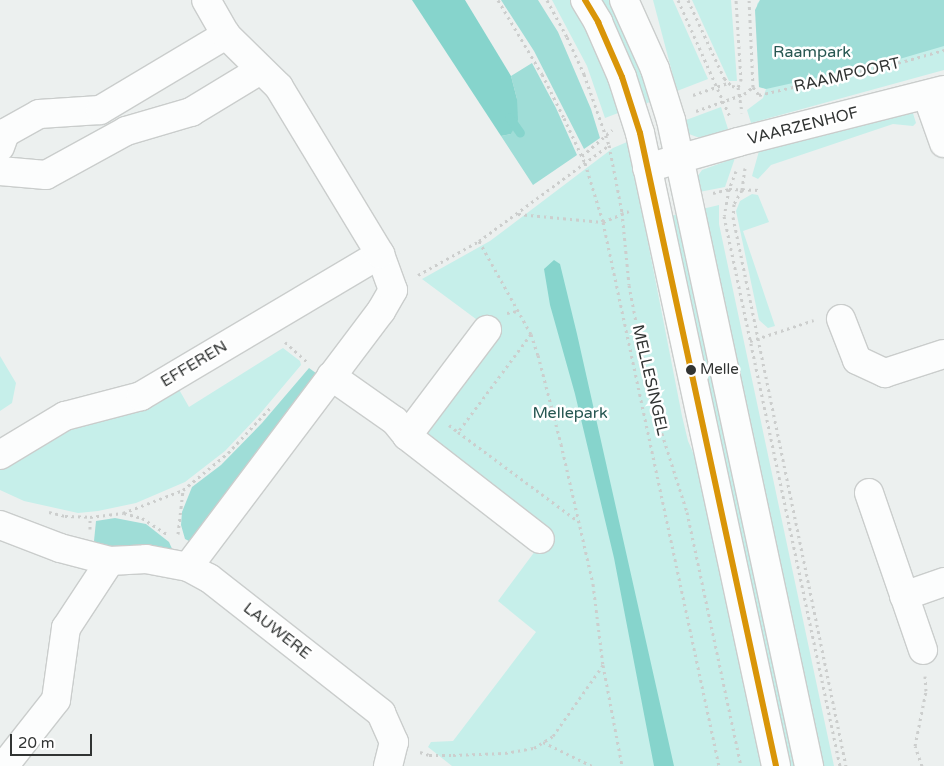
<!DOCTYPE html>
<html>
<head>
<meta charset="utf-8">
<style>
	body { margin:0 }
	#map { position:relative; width:944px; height:766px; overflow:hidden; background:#ecf0ef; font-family:"Varela Round",sans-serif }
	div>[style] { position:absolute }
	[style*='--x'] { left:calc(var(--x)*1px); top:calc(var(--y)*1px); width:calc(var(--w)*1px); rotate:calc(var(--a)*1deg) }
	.green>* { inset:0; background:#c6efea; transform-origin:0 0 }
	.forest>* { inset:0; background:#9fddd7 }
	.water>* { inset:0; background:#86d4cc }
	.stream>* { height:9px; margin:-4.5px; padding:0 4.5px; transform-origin:4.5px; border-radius:4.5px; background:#86d4cc }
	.path>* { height:3px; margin-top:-1.5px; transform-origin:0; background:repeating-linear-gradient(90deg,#cccecd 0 2.5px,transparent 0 6.5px) }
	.roads { filter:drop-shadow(1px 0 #cacdcc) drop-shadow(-1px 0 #cacdcc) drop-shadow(0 1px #cacdcc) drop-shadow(0 -1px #cacdcc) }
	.street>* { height:28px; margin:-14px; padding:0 14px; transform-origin:14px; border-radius:14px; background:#fcfdfd }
	.secondary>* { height:28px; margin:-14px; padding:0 14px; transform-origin:14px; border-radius:14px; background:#fcfdfd }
	.bus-1>* { height:6px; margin:-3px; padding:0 3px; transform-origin:3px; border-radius:3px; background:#d99508 }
	.dots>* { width:14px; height:14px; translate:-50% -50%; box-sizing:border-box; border:2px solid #fff; border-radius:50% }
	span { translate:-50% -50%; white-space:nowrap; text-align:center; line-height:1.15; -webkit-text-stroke:5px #fff; paint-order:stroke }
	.bus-label { font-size:15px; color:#313433 }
	.left { translate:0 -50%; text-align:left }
	.park-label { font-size:16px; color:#275752 }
	.street-label { font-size:16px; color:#313433 }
	.scale { position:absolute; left:10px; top:734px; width:82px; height:22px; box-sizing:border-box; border:2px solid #313433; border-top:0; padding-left:6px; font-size:15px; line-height:18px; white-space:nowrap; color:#313433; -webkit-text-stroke:4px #fff; paint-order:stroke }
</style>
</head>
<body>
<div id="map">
	<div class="green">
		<i style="clip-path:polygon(552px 0,579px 0,626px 110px,605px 118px,587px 66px)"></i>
		<i style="clip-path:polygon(593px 0,617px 0,658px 99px,639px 106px)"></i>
		<i style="clip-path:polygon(653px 0,673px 0,708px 79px,677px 91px)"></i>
		<i style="clip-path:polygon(692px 0,731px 0,737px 81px,729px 81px)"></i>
		<i style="clip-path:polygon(760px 0,944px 0,944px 70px,751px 123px,747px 110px,763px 98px,766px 89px,759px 87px,757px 4px)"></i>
		<i style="clip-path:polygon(721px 107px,728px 129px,706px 137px,697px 137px,689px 134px,678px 123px)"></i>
		<i style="clip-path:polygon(912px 110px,916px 123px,913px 126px,893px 124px,771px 165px,758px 179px,752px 176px,759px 151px)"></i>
		<i style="clip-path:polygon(634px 139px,651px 219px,644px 222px,682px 416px,688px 441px,705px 480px,768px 766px,452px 766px,428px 747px,431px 742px,453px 741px,536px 632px,498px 601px,547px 535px,425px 434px,484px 325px,422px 279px,490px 241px,613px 148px)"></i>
		<i style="clip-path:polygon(735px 158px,725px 187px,694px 193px,697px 177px,702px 170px)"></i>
		<i style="clip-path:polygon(752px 194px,758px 195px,769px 222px,743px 231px,775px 326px,768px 328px,759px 320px,736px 211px,740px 201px)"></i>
		<i style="clip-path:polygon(719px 205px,719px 224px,834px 766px,815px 766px,698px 210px)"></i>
		<i style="left:684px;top:213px;width:565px;height:20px;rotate:78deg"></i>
		<i style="clip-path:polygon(283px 348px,300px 361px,301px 365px,259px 415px,225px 451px,185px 482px,136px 503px,98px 511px,78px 513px,24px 501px,0 490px,0 465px,57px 431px,177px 386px,189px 407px)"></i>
		<i style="clip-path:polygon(0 356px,16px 383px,12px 403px,0 411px)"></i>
	</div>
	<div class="forest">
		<i style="clip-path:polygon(501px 0,538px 0,558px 32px,591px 109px,600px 138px,584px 149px,534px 51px)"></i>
		<i style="clip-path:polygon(760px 0,944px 0,944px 46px,896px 60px,766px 89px,759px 87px,755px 10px)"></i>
		<i style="clip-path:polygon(532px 63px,556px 108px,577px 155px,533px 185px,501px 136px,511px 134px,517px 99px,511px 76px)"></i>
		<i style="clip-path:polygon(309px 368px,320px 376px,196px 543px,189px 541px,185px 539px,181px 525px,182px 512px,192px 487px,221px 465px,262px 423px)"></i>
		<i style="clip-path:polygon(115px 518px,146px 524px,169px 542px,173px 551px,97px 545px,94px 541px,96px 521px)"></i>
	</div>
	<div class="water">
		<i style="clip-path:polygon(412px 0,465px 0,511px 76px,517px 99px,518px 120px,511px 134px,501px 136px)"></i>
		<i style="clip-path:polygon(554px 260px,560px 264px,577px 334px,674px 766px,654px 766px,614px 558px,575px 394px,550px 305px,544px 269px)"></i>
	</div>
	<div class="stream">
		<i style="--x:509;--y:117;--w:19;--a:55"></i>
	</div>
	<div class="path">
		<i style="--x:498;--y:0;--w:86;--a:59.3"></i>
		<i style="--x:542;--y:74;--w:49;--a:63.4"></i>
		<i style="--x:564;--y:118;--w:50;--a:65"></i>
		<i style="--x:585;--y:163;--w:62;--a:73"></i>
		<i style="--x:603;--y:222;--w:556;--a:77.96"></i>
		<i style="--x:547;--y:0;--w:42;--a:61.6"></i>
		<i style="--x:567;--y:37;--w:41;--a:65.3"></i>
		<i style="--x:584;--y:74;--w:75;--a:70.6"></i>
		<i style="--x:609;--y:145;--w:68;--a:79"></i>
		<i style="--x:622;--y:212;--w:73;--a:84.5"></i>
		<i style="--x:629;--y:285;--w:113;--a:79.3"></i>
		<i style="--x:650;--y:396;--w:122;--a:72.3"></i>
		<i style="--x:687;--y:512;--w:260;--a:78"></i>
		<i style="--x:678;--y:0;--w:128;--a:66"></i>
		<i style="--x:688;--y:0;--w:86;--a:65.2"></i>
		<i style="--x:724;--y:78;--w:11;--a:45"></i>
		<i style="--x:732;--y:86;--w:6;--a:9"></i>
		<i style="--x:738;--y:87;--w:7;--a:-63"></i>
		<i style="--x:741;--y:81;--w:81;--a:-93.5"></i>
		<i style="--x:738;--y:87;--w:26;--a:81"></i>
		<i style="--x:753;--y:87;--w:10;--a:53"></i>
		<i style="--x:759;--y:95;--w:150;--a:-13.1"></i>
		<i style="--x:905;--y:61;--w:41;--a:-15.8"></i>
		<i style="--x:693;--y:95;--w:36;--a:-19"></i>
		<i style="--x:696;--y:111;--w:51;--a:-19.5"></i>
		<i style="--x:744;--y:94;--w:11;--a:-38"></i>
		<i style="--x:753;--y:87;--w:87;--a:-92.6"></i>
		<i style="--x:582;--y:156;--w:40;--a:-41"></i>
		<i style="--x:745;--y:168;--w:22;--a:98"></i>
		<i style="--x:742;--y:190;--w:16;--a:120"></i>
		<i style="--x:734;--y:204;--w:13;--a:94"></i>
		<i style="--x:733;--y:217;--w:561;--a:78.37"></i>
		<i style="--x:736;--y:171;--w:19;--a:111"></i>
		<i style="--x:729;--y:189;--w:27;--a:100"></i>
		<i style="--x:724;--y:216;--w:562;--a:78.09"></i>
		<i style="--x:713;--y:193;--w:16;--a:-14"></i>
		<i style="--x:729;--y:189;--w:32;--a:2"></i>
		<i style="--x:518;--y:214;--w:85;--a:5.4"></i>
		<i style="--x:603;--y:222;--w:28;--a:-23"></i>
		<i style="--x:479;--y:241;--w:107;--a:60.8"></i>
		<i style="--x:531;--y:334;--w:22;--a:72"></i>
		<i style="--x:538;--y:355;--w:92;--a:75.5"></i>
		<i style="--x:561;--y:444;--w:144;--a:77.1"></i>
		<i style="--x:593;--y:584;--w:82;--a:83"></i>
		<i style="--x:603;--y:665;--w:103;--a:79.3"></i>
		<i style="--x:418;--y:275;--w:70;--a:-29.1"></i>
		<i style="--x:479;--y:241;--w:162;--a:-36.4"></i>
		<i style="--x:507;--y:313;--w:11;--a:-10"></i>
		<i style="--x:531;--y:334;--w:122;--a:126.7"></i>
		<i style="--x:458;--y:432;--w:151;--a:36.6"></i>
		<i style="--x:750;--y:341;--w:67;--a:-18.2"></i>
		<i style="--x:285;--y:342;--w:31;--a:42"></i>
		<i style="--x:449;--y:425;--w:11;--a:38"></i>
		<i style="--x:49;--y:512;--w:16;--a:14"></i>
		<i style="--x:65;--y:516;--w:25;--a:2"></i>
		<i style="--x:90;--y:517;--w:33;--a:-7"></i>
		<i style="--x:123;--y:513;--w:64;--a:-21"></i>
		<i style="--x:183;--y:490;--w:58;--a:-39.4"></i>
		<i style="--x:228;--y:453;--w:62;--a:-47"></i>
		<i style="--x:124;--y:513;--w:19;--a:16"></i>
		<i style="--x:142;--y:518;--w:30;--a:33"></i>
		<i style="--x:90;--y:529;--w:12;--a:-90"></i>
		<i style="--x:178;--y:534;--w:44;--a:-83.5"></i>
		<i style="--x:543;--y:742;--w:55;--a:26.1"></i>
		<i style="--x:420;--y:752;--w:9;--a:18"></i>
		<i style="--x:429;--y:755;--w:24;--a:0"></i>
		<i style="--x:453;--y:755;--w:52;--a:-2.2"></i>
		<i style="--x:505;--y:753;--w:29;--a:-10"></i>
		<i style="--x:534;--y:748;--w:22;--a:-32"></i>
		<i style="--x:553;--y:736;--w:87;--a:-54.8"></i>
		<i style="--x:922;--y:766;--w:21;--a:-109"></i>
		<i style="--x:915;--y:746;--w:56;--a:-78.7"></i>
		<i style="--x:926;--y:691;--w:15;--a:-94"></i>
	</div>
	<div class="roads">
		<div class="street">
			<i style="--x:927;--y:95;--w:51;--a:70.5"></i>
			<i style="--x:0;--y:147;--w:15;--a:-70"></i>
			<i style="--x:5;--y:133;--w:39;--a:-29"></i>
			<i style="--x:39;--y:114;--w:61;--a:-3.8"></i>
			<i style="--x:100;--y:110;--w:147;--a:-30.8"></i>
			<i style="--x:647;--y:168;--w:95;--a:-15.9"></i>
			<i style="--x:738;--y:142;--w:212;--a:-14.2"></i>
			<i style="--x:0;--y:171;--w:46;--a:5"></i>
			<i style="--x:46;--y:175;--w:91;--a:-28.8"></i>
			<i style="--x:126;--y:131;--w:68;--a:-16.3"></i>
			<i style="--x:191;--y:112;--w:81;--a:-31.3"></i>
			<i style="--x:841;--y:319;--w:44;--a:68.7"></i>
			<i style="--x:857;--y:360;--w:31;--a:25"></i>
			<i style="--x:885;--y:373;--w:62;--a:-17.9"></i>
			<i style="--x:331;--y:376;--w:78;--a:35.1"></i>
			<i style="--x:395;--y:421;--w:19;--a:51"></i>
			<i style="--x:407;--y:436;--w:168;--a:37.8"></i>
			<i style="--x:407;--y:436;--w:133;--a:-53"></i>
			<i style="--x:0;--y:455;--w:76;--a:-31"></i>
			<i style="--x:65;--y:416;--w:79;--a:-14.7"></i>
			<i style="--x:141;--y:396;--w:278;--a:-30.7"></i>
			<i style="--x:869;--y:493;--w:166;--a:71"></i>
			<i style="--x:0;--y:525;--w:64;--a:21"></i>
			<i style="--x:60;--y:548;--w:52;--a:14.6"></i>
			<i style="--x:110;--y:561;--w:36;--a:-3"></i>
			<i style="--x:146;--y:559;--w:43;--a:10.8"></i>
			<i style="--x:188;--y:567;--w:24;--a:28"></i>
			<i style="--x:209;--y:578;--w:219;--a:38.1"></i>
			<i style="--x:381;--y:713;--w:32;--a:66"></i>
			<i style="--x:394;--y:742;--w:25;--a:104"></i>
			<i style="--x:188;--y:567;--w:321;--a:-53"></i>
			<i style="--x:381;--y:311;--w:24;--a:-60"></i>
			<i style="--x:393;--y:290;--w:38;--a:-110"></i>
			<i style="--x:380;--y:254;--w:195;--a:-121.2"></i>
			<i style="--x:279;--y:87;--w:74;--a:-135.5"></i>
			<i style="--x:226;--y:35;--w:40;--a:-119.7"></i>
			<i style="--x:904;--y:596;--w:42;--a:-19.3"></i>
			<i style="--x:4;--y:766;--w:84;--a:-51.8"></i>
			<i style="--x:56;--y:700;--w:73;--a:-82.1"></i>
			<i style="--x:66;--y:628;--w:80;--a:-56.7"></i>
		</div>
		<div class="secondary">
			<i style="--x:585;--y:0;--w:26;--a:59"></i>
			<i style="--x:598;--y:22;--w:60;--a:66.4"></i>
			<i style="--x:622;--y:77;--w:59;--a:72.2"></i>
			<i style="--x:640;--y:133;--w:647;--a:77.87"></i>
			<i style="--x:624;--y:0;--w:76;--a:65.8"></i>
			<i style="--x:655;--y:69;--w:53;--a:72.6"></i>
			<i style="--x:671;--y:120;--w:661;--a:77.94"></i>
		</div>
	</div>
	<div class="bus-1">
		<i style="--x:585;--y:0;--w:26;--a:59"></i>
		<i style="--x:598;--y:22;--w:60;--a:66.4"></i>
		<i style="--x:622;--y:77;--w:59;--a:72.2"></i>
		<i style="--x:640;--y:133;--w:647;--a:77.87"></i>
	</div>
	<div class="dots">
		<i style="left:691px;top:370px;background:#313433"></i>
	</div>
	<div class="bus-label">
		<span class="left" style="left:700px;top:370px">Melle</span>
	</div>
	<div class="park-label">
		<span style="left:812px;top:52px">Raampark</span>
		<span style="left:570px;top:413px">Mellepark</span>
	</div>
	<div class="street-label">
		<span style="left:847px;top:75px;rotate:-13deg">RAAMPOORT</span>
		<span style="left:803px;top:126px;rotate:-14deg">VAARZENHOF</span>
		<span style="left:194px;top:364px;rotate:-31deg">EFFEREN</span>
		<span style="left:650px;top:380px;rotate:77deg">MELLESINGEL</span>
		<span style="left:277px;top:631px;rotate:38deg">LAUWERE</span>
	</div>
	<div class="scale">20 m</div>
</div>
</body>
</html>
